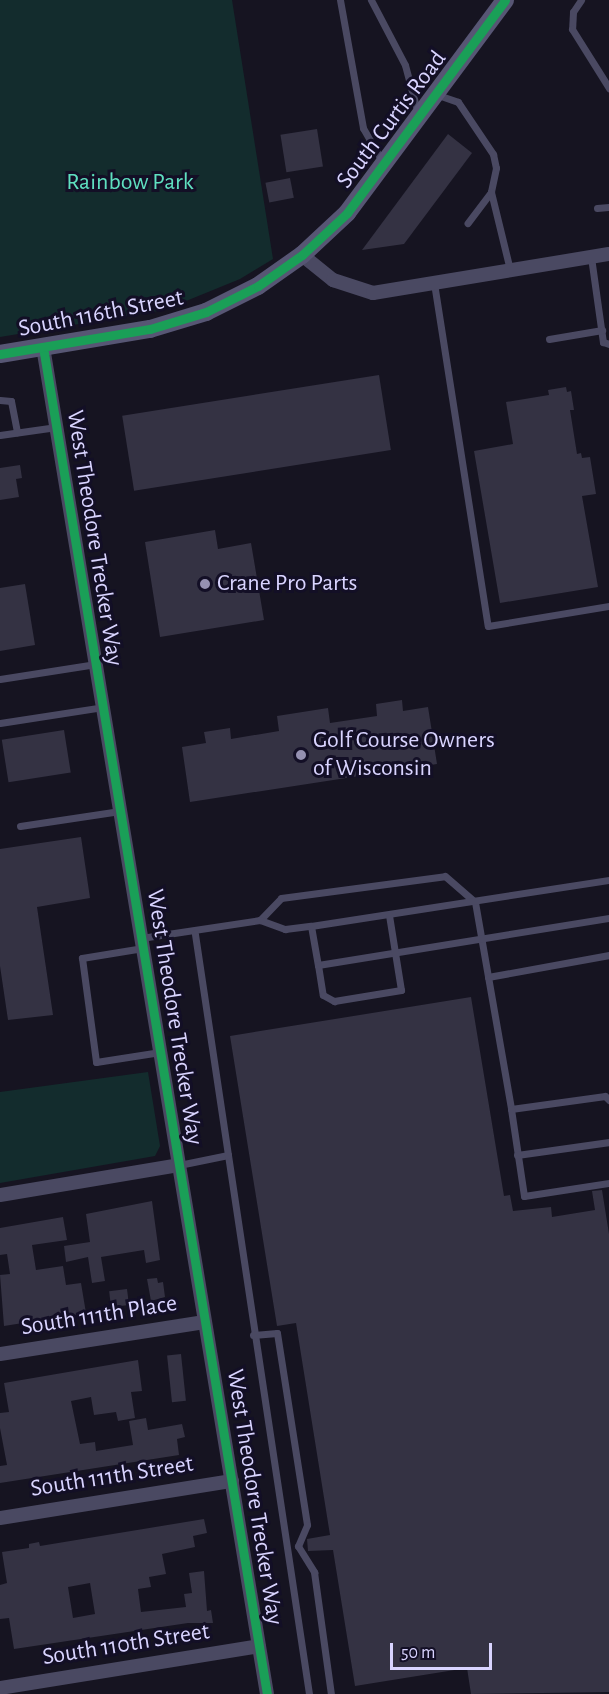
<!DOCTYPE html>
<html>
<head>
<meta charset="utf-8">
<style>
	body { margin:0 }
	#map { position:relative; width:609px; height:1694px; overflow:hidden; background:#161421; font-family:"Alegreya Sans",sans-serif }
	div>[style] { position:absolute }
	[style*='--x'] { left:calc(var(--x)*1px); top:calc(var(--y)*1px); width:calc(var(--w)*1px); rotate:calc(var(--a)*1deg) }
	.green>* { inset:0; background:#132c2d }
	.building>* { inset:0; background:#343243; transform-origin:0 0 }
	.lane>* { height:7px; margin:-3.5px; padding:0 3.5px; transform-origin:3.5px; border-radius:3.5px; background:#4a4962 }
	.street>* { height:14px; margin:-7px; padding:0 7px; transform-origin:7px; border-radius:7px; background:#4a4962 }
	.secondary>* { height:18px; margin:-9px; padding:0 9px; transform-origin:9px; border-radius:9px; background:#575674 }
	.cycleway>* { height:9px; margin:-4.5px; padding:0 4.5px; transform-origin:4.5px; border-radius:4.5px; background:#1a9f57 }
	.dots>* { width:16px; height:16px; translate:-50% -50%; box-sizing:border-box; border:3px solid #130f26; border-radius:50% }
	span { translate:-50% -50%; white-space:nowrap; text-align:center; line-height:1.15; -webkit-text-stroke:6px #130f26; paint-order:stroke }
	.street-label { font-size:24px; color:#d9d4ff }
	.park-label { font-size:24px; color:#5fe0c0 }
	.poi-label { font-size:24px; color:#d9d4ff }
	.left { translate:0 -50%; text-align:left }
	.scale { position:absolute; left:390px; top:1643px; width:102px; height:27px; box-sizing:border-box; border:3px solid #d9d4ff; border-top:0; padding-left:8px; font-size:18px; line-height:21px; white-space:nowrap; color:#d9d4ff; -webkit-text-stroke:4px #130f26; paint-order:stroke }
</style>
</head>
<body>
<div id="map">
	<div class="green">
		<i style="clip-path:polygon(0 0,232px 0,273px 259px,240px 279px,164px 310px,0 337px)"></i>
		<i style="clip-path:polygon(148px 1072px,160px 1146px,155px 1156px,0 1183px,0 1092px)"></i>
	</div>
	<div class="building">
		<i style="left:317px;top:129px;width:38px;height:37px;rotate:81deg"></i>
		<i style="clip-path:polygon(448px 134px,472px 153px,404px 244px,362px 250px)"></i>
		<i style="left:290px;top:178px;width:20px;height:25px;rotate:79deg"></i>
		<i style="left:379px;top:375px;width:76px;height:260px;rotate:81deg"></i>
		<i style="clip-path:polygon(566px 387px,567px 392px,571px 391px,574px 410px,570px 410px,577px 454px,581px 453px,582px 458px,590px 457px,596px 494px,582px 496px,598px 587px,500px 603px,474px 451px,513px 444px,506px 402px,549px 395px,548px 390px)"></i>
		<i style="clip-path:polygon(20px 465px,22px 478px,16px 479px,19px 497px,0 500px,0 468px)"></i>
		<i style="clip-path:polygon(215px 530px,218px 549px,251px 543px,264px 620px,160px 637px,145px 542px)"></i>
		<i style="clip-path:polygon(25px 584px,35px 645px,0 651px,0 588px)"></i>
		<i style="clip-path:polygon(402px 700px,403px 711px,428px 707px,437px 764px,190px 802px,182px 747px,206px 743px,204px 732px,230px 728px,231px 739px,279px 731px,277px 716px,328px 708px,330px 723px,377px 716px,376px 704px)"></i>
		<i style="left:64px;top:730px;width:43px;height:63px;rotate:81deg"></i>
		<i style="clip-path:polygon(81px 837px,90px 898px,37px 907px,53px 1015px,8px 1020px,0 966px,0 849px)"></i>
		<i style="clip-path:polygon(471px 997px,504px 1196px,510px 1195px,513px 1211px,551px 1207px,552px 1217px,595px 1210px,592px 1191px,602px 1190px,609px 1234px,609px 1692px,471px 1694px,467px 1668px,355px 1686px,333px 1550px,308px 1551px,307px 1539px,330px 1535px,296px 1323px,277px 1326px,230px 1036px)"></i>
		<i style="clip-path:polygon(152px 1201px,160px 1260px,146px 1263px,144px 1250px,101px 1257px,105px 1281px,92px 1283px,88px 1257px,66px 1262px,64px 1246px,90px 1242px,86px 1214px)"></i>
		<i style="clip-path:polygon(63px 1217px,67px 1240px,32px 1245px,36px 1270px,63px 1266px,66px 1285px,81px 1283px,86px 1313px,4px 1326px,0 1275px,10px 1274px,7px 1254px,0 1255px,0 1228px)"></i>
		<i style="clip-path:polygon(157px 1278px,158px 1283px,163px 1282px,165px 1297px,151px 1301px,147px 1279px)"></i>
		<i style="left:127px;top:1289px;width:16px;height:18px;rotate:83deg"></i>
		<i style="left:181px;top:1354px;width:47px;height:14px;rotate:84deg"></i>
		<i style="clip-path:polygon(138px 1360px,142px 1391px,131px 1392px,135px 1418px,118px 1421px,116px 1412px,94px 1415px,91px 1397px,71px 1401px,80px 1444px,95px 1442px,96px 1451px,133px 1445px,129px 1421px,146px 1418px,148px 1430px,182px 1424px,185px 1437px,177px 1439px,179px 1455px,0 1483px,0 1466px,7px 1465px,0 1428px,0 1413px,9px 1412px,4px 1383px)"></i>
		<i style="clip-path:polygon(evenodd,204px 1519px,207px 1533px,193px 1536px,195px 1547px,162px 1554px,166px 1574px,149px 1577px,151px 1587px,138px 1589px,141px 1612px,186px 1607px,184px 1594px,192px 1593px,189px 1573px,204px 1571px,207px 1611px,211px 1610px,213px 1623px,188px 1623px,14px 1649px,9px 1618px,0 1619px,0 1585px,7px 1583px,2px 1552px,29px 1548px,29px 1544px,39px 1542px,40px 1546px,204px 1519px,90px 1583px,95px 1614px,73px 1618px,68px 1587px,90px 1583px)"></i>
	</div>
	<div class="lane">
		<i style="--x:340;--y:0;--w:130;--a:79.8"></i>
		<i style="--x:363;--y:128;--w:38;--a:60"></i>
		<i style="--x:371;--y:0;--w:73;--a:62.4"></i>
		<i style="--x:405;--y:65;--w:51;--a:75.1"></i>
		<i style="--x:581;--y:0;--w:14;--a:124"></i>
		<i style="--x:573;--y:12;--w:17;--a:93"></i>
		<i style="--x:572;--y:29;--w:70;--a:57.9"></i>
		<i style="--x:438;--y:95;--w:21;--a:19"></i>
		<i style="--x:458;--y:102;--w:63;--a:56.1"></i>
		<i style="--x:493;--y:154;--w:14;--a:78"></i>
		<i style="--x:496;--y:168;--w:25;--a:102"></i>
		<i style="--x:491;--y:192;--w:39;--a:127"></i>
		<i style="--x:491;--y:192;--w:80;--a:76.3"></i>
		<i style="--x:597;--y:208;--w:12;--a:-5"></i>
		<i style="--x:591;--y:257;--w:86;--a:82"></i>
		<i style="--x:603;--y:342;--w:6;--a:18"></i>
		<i style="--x:434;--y:283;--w:347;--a:81.1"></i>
		<i style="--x:488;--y:626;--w:123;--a:-9.4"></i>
		<i style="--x:549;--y:339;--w:54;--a:-9.6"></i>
		<i style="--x:0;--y:400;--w:11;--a:5"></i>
		<i style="--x:11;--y:401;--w:32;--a:79"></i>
		<i style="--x:0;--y:435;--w:57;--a:-8.1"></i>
		<i style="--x:0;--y:679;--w:97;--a:-8.9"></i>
		<i style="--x:0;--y:723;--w:104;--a:-8.8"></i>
		<i style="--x:20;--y:826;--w:101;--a:-8.5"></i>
		<i style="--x:260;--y:920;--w:30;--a:-46"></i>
		<i style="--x:281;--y:898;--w:165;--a:-7.6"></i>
		<i style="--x:445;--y:876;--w:40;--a:41"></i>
		<i style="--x:475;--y:902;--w:210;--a:80.1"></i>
		<i style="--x:511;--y:1109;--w:95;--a:-7.9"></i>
		<i style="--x:605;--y:1096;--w:6;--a:45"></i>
		<i style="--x:311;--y:926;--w:40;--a:80"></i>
		<i style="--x:318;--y:965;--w:295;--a:-9.2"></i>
		<i style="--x:141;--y:938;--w:120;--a:-8.6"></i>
		<i style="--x:260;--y:920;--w:27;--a:20"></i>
		<i style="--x:285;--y:929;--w:26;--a:-7"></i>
		<i style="--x:311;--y:926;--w:302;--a:-8.8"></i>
		<i style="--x:143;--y:948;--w:62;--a:170.7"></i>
		<i style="--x:82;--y:958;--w:105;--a:82.3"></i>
		<i style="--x:96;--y:1062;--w:65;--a:-8.9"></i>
		<i style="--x:318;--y:965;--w:30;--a:81"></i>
		<i style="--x:323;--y:995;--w:13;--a:29"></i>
		<i style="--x:334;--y:1001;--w:68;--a:-9.3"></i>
		<i style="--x:401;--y:990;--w:76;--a:-99.1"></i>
		<i style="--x:488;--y:977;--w:123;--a:-10.3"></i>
		<i style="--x:511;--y:1109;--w:88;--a:81.5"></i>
		<i style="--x:524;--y:1196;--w:86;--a:-8.7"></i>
		<i style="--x:228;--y:1155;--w:545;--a:81.45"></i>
		<i style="--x:517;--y:1155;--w:93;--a:-8"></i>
		<i style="--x:179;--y:1165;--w:50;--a:-11.5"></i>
		<i style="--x:228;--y:1155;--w:224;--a:-98.5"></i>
		<i style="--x:253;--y:1335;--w:24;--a:-5"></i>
		<i style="--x:277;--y:1333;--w:194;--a:81.1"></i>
		<i style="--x:307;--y:1525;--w:23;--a:113"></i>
		<i style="--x:298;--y:1546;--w:31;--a:58"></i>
		<i style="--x:314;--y:1572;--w:123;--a:82.1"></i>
	</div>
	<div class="street">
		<i style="--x:302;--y:255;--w:40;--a:39"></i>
		<i style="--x:333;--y:280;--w:42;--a:18"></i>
		<i style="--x:373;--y:293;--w:239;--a:-9.4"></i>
		<i style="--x:43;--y:347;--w:1365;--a:80.56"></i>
		<i style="--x:0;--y:1195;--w:181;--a:-9.5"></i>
		<i style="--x:0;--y:1354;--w:207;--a:-8.9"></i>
		<i style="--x:0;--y:1518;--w:235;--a:-9.1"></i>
		<i style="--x:0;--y:1688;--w:262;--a:-9.2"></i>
	</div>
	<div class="secondary">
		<i style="--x:0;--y:354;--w:152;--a:-9.5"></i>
		<i style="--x:150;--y:329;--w:59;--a:-16.9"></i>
		<i style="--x:206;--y:312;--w:58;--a:-26.6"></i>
		<i style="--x:258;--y:286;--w:54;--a:-35.2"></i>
		<i style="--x:302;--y:255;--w:62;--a:-43"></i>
		<i style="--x:347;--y:213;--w:265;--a:-53.4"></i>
	</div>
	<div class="cycleway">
		<i style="--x:43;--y:347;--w:1365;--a:80.56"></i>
		<i style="--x:0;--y:354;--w:152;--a:-9.5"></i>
		<i style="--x:150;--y:329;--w:59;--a:-16.9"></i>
		<i style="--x:206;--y:312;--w:58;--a:-26.6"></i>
		<i style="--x:258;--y:286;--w:54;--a:-35.2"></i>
		<i style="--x:302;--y:255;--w:62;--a:-43"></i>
		<i style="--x:347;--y:213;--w:265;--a:-53.4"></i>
	</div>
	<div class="dots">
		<i style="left:205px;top:584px;background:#9591b1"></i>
		<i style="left:301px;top:755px;background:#9591b1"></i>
	</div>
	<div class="street-label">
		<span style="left:392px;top:120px;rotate:-53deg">South Curtis Road</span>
		<span style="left:101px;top:314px;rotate:-11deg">South 116th Street</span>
		<span style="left:94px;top:538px;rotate:81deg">West Theodore Trecker Way</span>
		<span style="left:174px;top:1017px;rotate:81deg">West Theodore Trecker Way</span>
		<span style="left:99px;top:1316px;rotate:-9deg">South 111th Place</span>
		<span style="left:112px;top:1477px;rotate:-9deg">South 111th Street</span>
		<span style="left:254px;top:1497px;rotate:81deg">West Theodore Trecker Way</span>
		<span style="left:126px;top:1645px;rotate:-9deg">South 110th Street</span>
	</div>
	<div class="park-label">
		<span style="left:130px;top:183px">Rainbow Park</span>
	</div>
	<div class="poi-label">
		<span class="left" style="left:217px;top:584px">Crane Pro Parts</span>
		<span class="left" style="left:313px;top:755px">Golf Course Owners<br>of Wisconsin</span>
	</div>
	<div class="scale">50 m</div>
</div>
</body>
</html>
